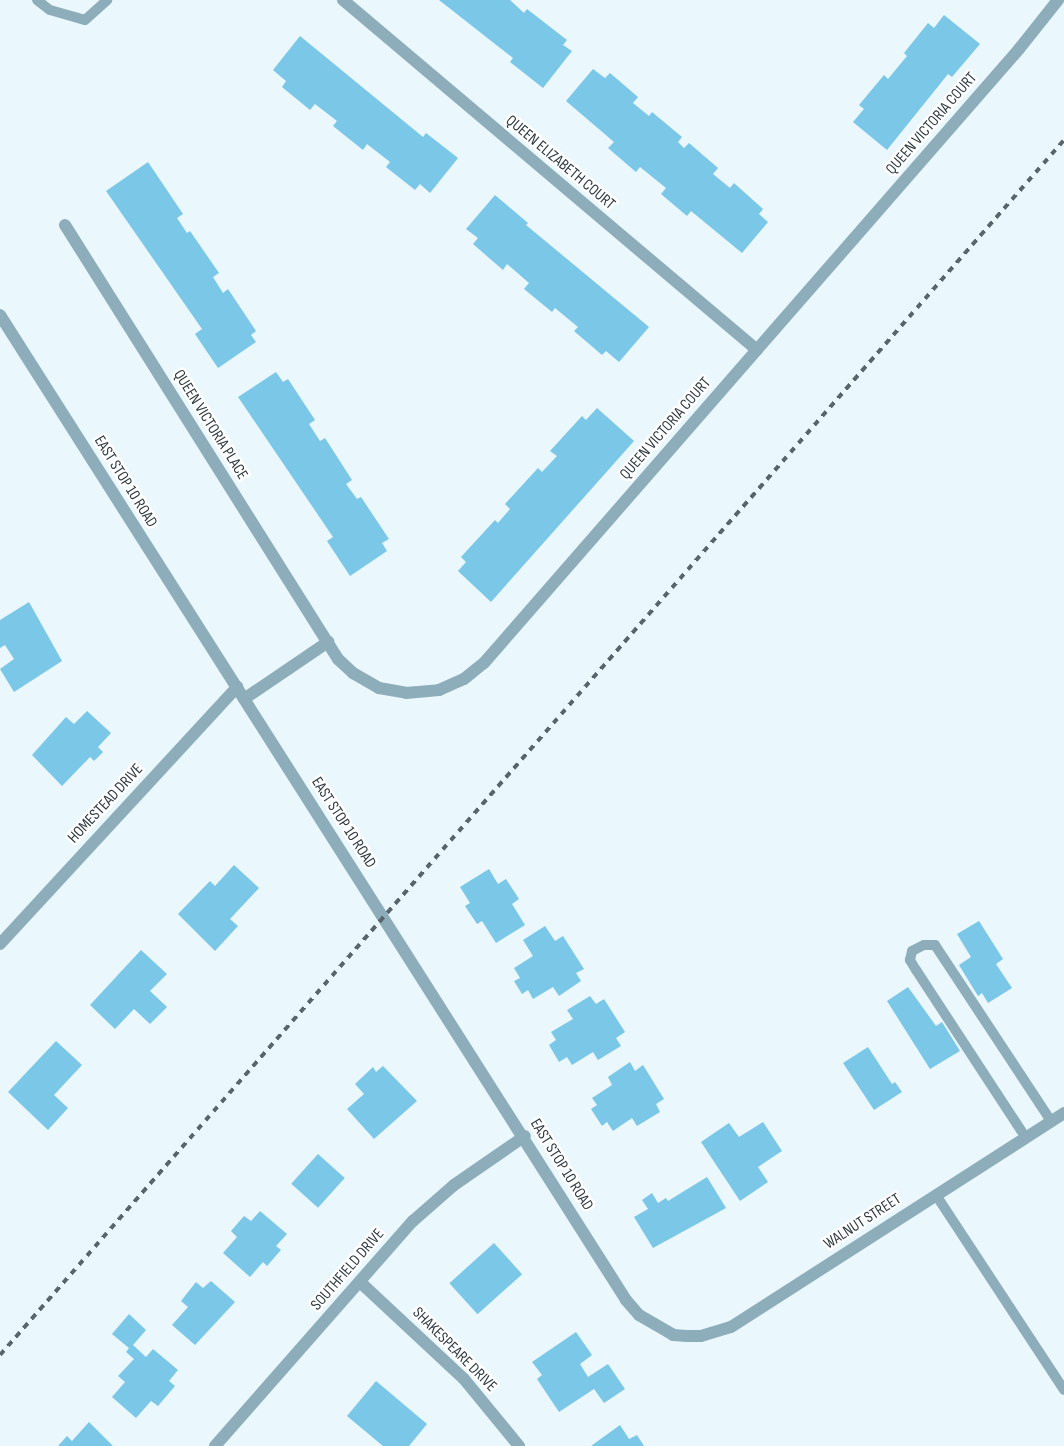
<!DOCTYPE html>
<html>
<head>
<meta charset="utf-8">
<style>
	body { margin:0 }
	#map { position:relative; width:1064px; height:1446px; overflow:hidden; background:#eaf7fd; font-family:"Sofia Sans Condensed",sans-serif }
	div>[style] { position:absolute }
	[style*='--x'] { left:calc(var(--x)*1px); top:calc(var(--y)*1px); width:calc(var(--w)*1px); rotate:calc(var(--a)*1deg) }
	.building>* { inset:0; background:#7ac7e8; transform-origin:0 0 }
	.service>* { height:10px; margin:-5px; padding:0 5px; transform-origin:5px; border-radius:5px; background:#8dadbb }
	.minor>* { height:12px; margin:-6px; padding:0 6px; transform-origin:6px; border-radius:6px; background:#8dadbb }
	.tertiary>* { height:12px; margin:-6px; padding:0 6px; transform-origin:6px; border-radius:6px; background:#8dadbb }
	.rail>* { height:4px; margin-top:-2px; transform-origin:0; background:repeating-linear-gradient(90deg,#59656b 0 6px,transparent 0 12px) }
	span { translate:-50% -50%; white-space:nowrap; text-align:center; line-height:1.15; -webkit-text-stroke:5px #fff; paint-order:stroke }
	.street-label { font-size:16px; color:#2f3b41 }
</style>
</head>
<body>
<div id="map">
	<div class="building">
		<i style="clip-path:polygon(439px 0,510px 0,524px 13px,527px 9px,567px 40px,563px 45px,572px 51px,543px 88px,510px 62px,513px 58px)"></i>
		<i style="clip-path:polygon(944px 15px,980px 44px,952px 77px,948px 74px,887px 150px,853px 122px,864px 109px,859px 105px,884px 75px,888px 79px,907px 56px,904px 53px,928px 23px,934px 28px)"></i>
		<i style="clip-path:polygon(300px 36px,423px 137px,426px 133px,458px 158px,430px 193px,420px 184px,415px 190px,386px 167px,390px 162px,367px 144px,363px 150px,333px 126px,337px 121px,315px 104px,310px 110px,282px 87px,286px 81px,273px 70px)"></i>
		<i style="clip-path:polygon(593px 69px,605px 78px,610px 73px,638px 97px,633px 103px,649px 116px,652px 112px,682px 137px,678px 142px,684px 148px,689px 143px,718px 168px,713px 174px,730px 188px,734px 183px,763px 209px,759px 214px,768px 222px,742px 253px,691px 211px,687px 216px,661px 194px,666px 188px,640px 167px,636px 172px,608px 148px,614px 142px,566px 101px)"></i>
		<i style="clip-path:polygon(148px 162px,183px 214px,177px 218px,187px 233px,190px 231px,219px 273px,213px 277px,223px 293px,228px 289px,256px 331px,251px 335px,256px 342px,218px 368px,195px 334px,202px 329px,106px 191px)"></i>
		<i style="clip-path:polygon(495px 195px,528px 223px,526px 225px,649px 327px,619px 362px,606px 351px,602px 355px,574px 331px,578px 327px,555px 308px,552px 312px,524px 289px,529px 283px,507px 264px,503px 270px,473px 244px,478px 238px,466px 229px)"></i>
		<i style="clip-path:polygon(276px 372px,283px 382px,288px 379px,315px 420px,309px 424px,320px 441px,325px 438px,352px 480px,346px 484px,357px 499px,361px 497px,389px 539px,382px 543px,387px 551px,350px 576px,327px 541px,333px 537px,238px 397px)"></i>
		<i style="clip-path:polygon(597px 408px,634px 441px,491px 602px,458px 571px,466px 562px,461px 557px,495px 520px,498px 523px,510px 509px,505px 504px,538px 468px,542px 472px,557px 456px,550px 451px,582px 416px,586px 420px)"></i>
		<i style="clip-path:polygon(29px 602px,62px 661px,14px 692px,0 669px,14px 659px,5px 645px,0 648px,0 620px)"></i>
		<i style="clip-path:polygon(87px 711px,111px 733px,98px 747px,103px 752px,94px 761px,90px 757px,62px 786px,32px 755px,66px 717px,74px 724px)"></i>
		<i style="clip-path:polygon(234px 865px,259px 888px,230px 919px,238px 926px,215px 951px,178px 914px,210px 881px,215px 886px)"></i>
		<i style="clip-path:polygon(489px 869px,498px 884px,506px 879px,519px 899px,512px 904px,525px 925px,496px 943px,482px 921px,477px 924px,465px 906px,470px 903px,460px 887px)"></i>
		<i style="clip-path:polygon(979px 921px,1003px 959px,996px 964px,1012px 988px,988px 1003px,982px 993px,978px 996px,959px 965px,971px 957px,957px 934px)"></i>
		<i style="clip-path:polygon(545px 926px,555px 941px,563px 936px,584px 969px,576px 973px,581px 981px,559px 996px,553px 987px,533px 999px,528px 990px,522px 994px,514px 981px,520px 978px,514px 968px,533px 956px,523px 940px)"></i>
		<i style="clip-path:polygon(141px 950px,167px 974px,150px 991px,167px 1007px,150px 1024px,134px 1009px,115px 1029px,90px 1005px)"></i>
		<i style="clip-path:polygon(908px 987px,936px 1026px,942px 1022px,960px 1051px,930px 1069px,887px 1001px)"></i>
		<i style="clip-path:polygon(590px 996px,596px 1004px,604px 999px,625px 1032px,616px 1038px,621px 1046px,598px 1060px,593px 1052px,572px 1065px,567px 1057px,559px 1062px,549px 1045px,556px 1040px,551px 1032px,573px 1019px,567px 1010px)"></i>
		<i style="clip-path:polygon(56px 1041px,82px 1065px,54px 1095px,68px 1108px,48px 1130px,8px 1092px)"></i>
		<i style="clip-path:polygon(868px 1047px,892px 1084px,895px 1082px,902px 1092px,874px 1110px,843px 1063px)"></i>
		<i style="clip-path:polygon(630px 1062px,635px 1071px,643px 1065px,664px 1099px,656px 1104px,660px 1112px,637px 1126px,632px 1118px,613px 1131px,607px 1122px,602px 1126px,591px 1109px,597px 1105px,592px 1098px,612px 1085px,608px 1077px)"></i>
		<i style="clip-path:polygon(383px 1066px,417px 1101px,374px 1139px,347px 1109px,364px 1094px,355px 1084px,373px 1067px,376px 1072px)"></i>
		<i style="clip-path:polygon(763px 1122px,782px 1151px,758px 1167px,768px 1182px,740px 1201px,701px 1142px,729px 1123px,739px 1137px)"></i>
		<i style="left:318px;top:1154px;width:36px;height:40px;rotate:42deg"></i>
		<i style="clip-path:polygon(707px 1177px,726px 1208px,653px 1248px,634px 1217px,648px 1209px,642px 1200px,652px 1193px,658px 1203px,666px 1198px,668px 1201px)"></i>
		<i style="clip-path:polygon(260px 1211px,287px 1234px,276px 1246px,281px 1250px,267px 1266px,263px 1262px,250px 1277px,223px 1253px,237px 1237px,231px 1231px,244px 1216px,251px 1221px)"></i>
		<i style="left:494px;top:1243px;width:42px;height:60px;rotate:48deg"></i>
		<i style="clip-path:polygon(211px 1281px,235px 1302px,195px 1345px,172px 1325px,188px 1307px,181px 1301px,196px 1282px,203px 1288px)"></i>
		<i style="clip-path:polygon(129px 1314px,146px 1330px,133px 1345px,146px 1357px,153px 1349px,178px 1370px,169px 1381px,175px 1386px,158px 1406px,151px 1401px,136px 1418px,112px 1397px,125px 1382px,118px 1376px,134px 1359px,126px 1352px,129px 1348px,112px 1334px)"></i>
		<i style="clip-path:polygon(576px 1332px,592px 1355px,580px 1364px,588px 1377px,608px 1364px,625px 1389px,604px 1403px,594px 1389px,559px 1412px,537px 1379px,542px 1375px,532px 1362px)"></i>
		<i style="clip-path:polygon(376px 1381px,427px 1424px,409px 1446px,383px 1446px,347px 1416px)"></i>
		<i style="clip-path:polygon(89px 1422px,113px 1446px,58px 1446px,67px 1436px,72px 1441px)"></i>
		<i style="clip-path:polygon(620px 1425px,629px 1439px,637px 1435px,644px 1446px,591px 1446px)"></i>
	</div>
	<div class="service">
		<i style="--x:37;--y:0;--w:16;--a:38"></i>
		<i style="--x:50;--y:10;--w:36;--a:16"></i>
		<i style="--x:85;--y:20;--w:30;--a:-42"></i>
		<i style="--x:1026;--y:1138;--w:201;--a:-123.2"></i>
		<i style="--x:916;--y:970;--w:12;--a:-121"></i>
		<i style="--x:910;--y:960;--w:9;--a:-77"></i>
		<i style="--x:912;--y:951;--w:13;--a:-27"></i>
		<i style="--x:924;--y:945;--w:11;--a:0"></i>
		<i style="--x:935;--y:945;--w:211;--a:56.6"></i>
		<i style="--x:936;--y:1195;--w:233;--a:56.7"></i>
	</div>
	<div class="minor">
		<i style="--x:343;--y:0;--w:542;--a:40.21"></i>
		<i style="--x:65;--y:225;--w:513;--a:57.83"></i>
		<i style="--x:338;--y:659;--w:21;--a:43"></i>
		<i style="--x:353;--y:673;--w:30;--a:30"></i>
		<i style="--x:379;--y:688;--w:27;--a:10"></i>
		<i style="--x:406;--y:693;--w:33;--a:-5"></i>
		<i style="--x:439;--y:690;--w:27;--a:-24"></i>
		<i style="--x:464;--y:679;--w:26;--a:-39"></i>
		<i style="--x:484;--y:663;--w:814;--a:-48.93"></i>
		<i style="--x:1019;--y:49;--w:63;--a:-51.5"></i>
		<i style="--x:244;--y:699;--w:102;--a:-34.2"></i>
		<i style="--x:0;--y:944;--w:350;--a:-47.3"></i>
		<i style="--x:360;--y:1282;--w:142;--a:43"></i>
		<i style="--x:464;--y:1379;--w:87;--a:50.6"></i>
		<i style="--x:215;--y:1446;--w:300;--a:-48.7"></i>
		<i style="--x:413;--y:1221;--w:55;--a:-41.3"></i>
		<i style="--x:454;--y:1185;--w:86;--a:-34.6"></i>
	</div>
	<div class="tertiary">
		<i style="--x:0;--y:315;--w:1167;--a:57.56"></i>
		<i style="--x:626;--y:1300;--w:20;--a:49"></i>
		<i style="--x:639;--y:1315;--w:39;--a:30"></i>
		<i style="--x:673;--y:1335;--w:14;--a:4"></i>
		<i style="--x:687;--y:1336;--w:14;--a:0"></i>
		<i style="--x:701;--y:1336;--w:31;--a:-17"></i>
		<i style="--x:731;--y:1327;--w:396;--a:-32.7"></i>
	</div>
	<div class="rail">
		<i style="--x:0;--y:1355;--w:1615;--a:-48.79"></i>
	</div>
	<div class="street-label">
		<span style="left:932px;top:124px;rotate:-49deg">QUEEN VICTORIA COURT</span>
		<span style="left:560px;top:163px;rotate:40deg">QUEEN ELIZABETH COURT</span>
		<span style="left:210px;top:425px;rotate:58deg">QUEEN VICTORIA PLACE</span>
		<span style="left:666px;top:429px;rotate:-49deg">QUEEN VICTORIA COURT</span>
		<span style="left:125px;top:482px;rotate:58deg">EAST STOP 10 ROAD</span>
		<span style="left:106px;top:804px;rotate:-47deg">HOMESTEAD DRIVE</span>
		<span style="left:343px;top:823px;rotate:57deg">EAST STOP 10 ROAD</span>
		<span style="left:561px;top:1165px;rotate:58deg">EAST STOP 10 ROAD</span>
		<span style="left:863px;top:1222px;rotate:-33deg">WALNUT STREET</span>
		<span style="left:348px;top:1270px;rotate:-49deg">SOUTHFIELD DRIVE</span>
		<span style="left:454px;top:1350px;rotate:45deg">SHAKESPEARE DRIVE</span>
	</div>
</div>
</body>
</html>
